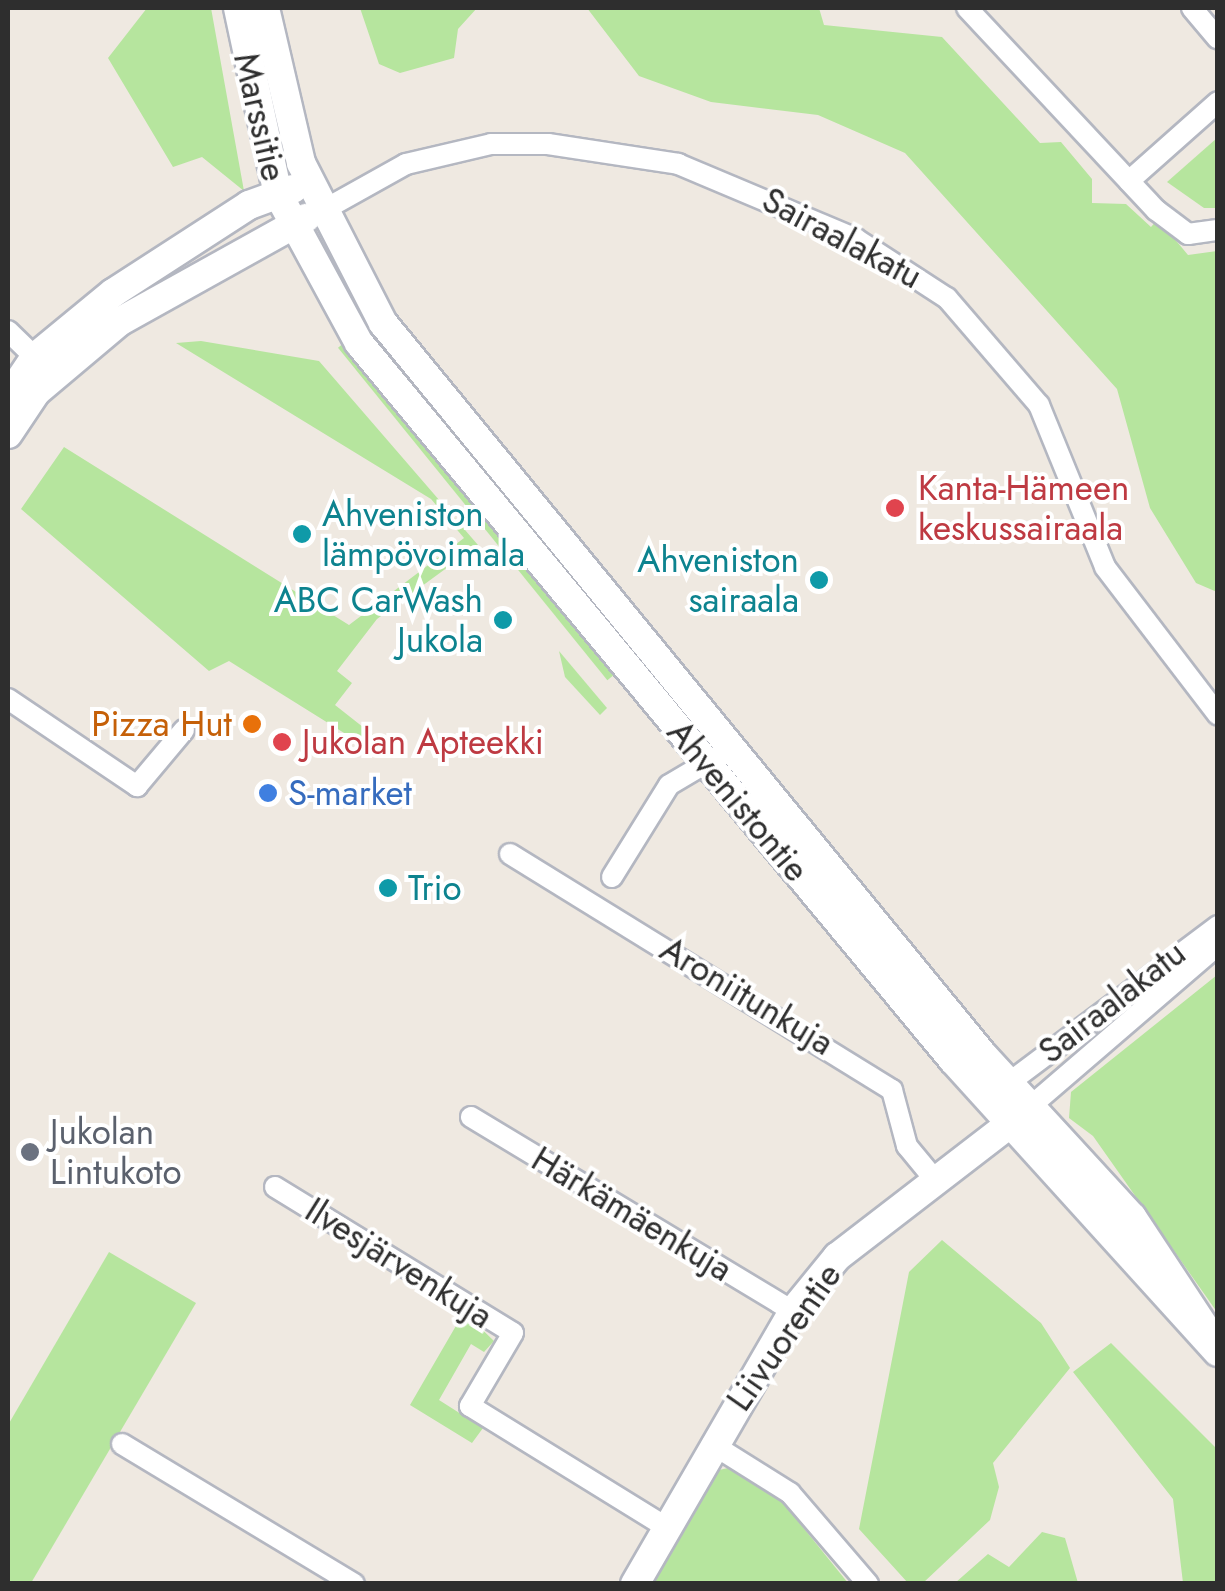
<!DOCTYPE html>
<html>
<head>
<meta charset="utf-8">
<style>
	body { margin:0 }
	#map { position:relative; width:1225px; height:1591px; overflow:hidden; background:#efe9e1; font-family:Jost,sans-serif }
	div>[style] { position:absolute }
	[style*='--x'] { left:calc(var(--x)*1px); top:calc(var(--y)*1px); width:calc(var(--w)*1px); rotate:calc(var(--a)*1deg) }
	.green>* { inset:0; background:#b6e59e; transform-origin:0 0 }
	.roads { filter:drop-shadow(2px 0 #b4b7c1) drop-shadow(-2px 0 #b4b7c1) drop-shadow(0 2px #b4b7c1) drop-shadow(0 -2px #b4b7c1) }
	.street>* { height:20px; margin:-10px; padding:0 10px; transform-origin:10px; border-radius:10px; background:#fff }
	.secondary>* { height:28px; margin:-14px; padding:0 14px; transform-origin:14px; border-radius:14px; background:#fff }
	.dots>* { width:28px; height:28px; translate:-50% -50%; box-sizing:border-box; border:5px solid #fff; border-radius:50% }
	span { translate:-50% -50%; white-space:nowrap; text-align:center; line-height:1.15; -webkit-text-stroke:8px #fff; paint-order:stroke }
	.street-label { font-size:35px; color:#2e2e2e }
	.health-label { font-size:35px; color:#be3a42 }
	.left { translate:0 -50%; text-align:left }
	.culture-label { font-size:35px; color:#0d838f }
	.right { translate:-100% -50%; text-align:right }
	.food-label { font-size:35px; color:#c56008 }
	.shop-label { font-size:35px; color:#366cbe }
	.worship-label { font-size:35px; color:#5b616d }
	.frame { position:absolute; inset:0; border:10px solid #2e2e2e; pointer-events:none }
</style>
</head>
<body>
<div id="map">
	<div class="green">
		<i style="clip-path:polygon(147px 8px,211px 8px,244px 191px,202px 157px,173px 167px,108px 58px)"></i>
		<i style="clip-path:polygon(360px 8px,477px 8px,458px 29px,454px 58px,400px 73px,379px 64px)"></i>
		<i style="clip-path:polygon(587px 8px,819px 8px,824px 25px,942px 37px,1040px 143px,1061px 142px,1092px 179px,1092px 203px,1126px 204px,1151px 227px,1158px 219px,1188px 255px,1217px 251px,1217px 592px,1196px 583px,1150px 508px,1117px 389px,905px 153px,818px 115px,711px 102px,639px 76px)"></i>
		<i style="clip-path:polygon(1217px 138px,1217px 208px,1204px 208px,1167px 182px)"></i>
		<i style="clip-path:polygon(201px 341px,319px 361px,478px 545px,377px 619px,337px 671px,352px 683px,335px 705px,387px 746px,381px 756px,229px 661px,209px 671px,21px 509px,64px 447px,349px 625px,464px 538px,431px 499px,176px 343px)"></i>
		<i style="left:345px;top:342px;width:428px;height:9px;rotate:51deg"></i>
		<i style="clip-path:polygon(559px 651px,607px 708px,600px 715px,565px 677px)"></i>
		<i style="clip-path:polygon(1217px 975px,1217px 1312px,1093px 1136px,1069px 1118px,1071px 1092px)"></i>
		<i style="clip-path:polygon(942px 1240px,1041px 1323px,1070px 1368px,993px 1463px,999px 1487px,990px 1520px,923px 1583px,908px 1583px,859px 1529px,909px 1272px)"></i>
		<i style="clip-path:polygon(109px 1252px,196px 1303px,31px 1583px,8px 1584px,8px 1425px)"></i>
		<i style="clip-path:polygon(464px 1312px,494px 1341px,484px 1352px,471px 1344px,439px 1400px,483px 1428px,472px 1443px,410px 1405px)"></i>
		<i style="clip-path:polygon(1111px 1343px,1217px 1449px,1217px 1583px,1183px 1583px,1173px 1499px,1073px 1372px)"></i>
		<i style="clip-path:polygon(728px 1468px,781px 1500px,848px 1583px,651px 1584px,710px 1472px)"></i>
		<i style="clip-path:polygon(1042px 1532px,1065px 1538px,1078px 1583px,955px 1583px,988px 1554px,1009px 1567px)"></i>
	</div>
	<div class="roads">
		<div class="street">
			<i style="--x:967;--y:8;--w:277;--a:46.9"></i>
			<i style="--x:1156;--y:210;--w:40;--a:37"></i>
			<i style="--x:1188;--y:234;--w:30;--a:-8"></i>
			<i style="--x:1192;--y:8;--w:40;--a:50"></i>
			<i style="--x:1129;--y:181;--w:119;--a:-41.6"></i>
			<i style="--x:320;--y:212;--w:98;--a:-29.2"></i>
			<i style="--x:406;--y:164;--w:87;--a:-13.2"></i>
			<i style="--x:491;--y:144;--w:57;--a:0"></i>
			<i style="--x:548;--y:144;--w:132;--a:8.7"></i>
			<i style="--x:678;--y:164;--w:193;--a:22.8"></i>
			<i style="--x:856;--y:239;--w:108;--a:33"></i>
			<i style="--x:947;--y:298;--w:141;--a:49.3"></i>
			<i style="--x:1039;--y:405;--w:175;--a:67.8"></i>
			<i style="--x:1105;--y:567;--w:186;--a:52.6"></i>
			<i style="--x:8;--y:331;--w:52;--a:44.2"></i>
			<i style="--x:8;--y:699;--w:156;--a:34"></i>
			<i style="--x:137;--y:786;--w:73;--a:-50"></i>
			<i style="--x:510;--y:854;--w:449;--a:31.7"></i>
			<i style="--x:892;--y:1090;--w:58;--a:75"></i>
			<i style="--x:907;--y:1146;--w:44;--a:50.5"></i>
			<i style="--x:612;--y:877;--w:108;--a:-58.2"></i>
			<i style="--x:669;--y:785;--w:57;--a:-30.6"></i>
			<i style="--x:1010;--y:1082;--w:260;--a:-36.9"></i>
			<i style="--x:1032;--y:1105;--w:245;--a:-40.7"></i>
			<i style="--x:471;--y:1117;--w:376;--a:31.1"></i>
			<i style="--x:275;--y:1187;--w:279;--a:31.5"></i>
			<i style="--x:513;--y:1333;--w:85;--a:120.5"></i>
			<i style="--x:470;--y:1406;--w:227;--a:31.7"></i>
			<i style="--x:122;--y:1444;--w:271;--a:31.1"></i>
			<i style="--x:712;--y:1444;--w:92;--a:32.1"></i>
			<i style="--x:790;--y:1493;--w:120;--a:49.4"></i>
		</div>
		<div class="secondary">
			<i style="--x:238;--y:8;--w:190;--a:77.9"></i>
			<i style="--x:278;--y:194;--w:170;--a:61.5"></i>
			<i style="--x:359;--y:343;--w:931;--a:50.36"></i>
			<i style="--x:953;--y:1060;--w:394;--a:47.8"></i>
			<i style="--x:265;--y:8;--w:159;--a:76.9"></i>
			<i style="--x:301;--y:163;--w:180;--a:62.9"></i>
			<i style="--x:383;--y:323;--w:946;--a:50.66"></i>
			<i style="--x:983;--y:1055;--w:220;--a:47.4"></i>
			<i style="--x:1132;--y:1217;--w:151;--a:56.6"></i>
			<i style="--x:8;--y:397;--w:48;--a:-56"></i>
			<i style="--x:35;--y:357;--w:101;--a:-39.4"></i>
			<i style="--x:113;--y:293;--w:162;--a:-32.9"></i>
			<i style="--x:249;--y:205;--w:47;--a:-20"></i>
			<i style="--x:8;--y:434;--w:50;--a:-56.3"></i>
			<i style="--x:36;--y:392;--w:109;--a:-40.1"></i>
			<i style="--x:119;--y:322;--w:214;--a:-29.1"></i>
			<i style="--x:635;--y:1584;--w:315;--a:-59.9"></i>
			<i style="--x:793;--y:1311;--w:70;--a:-50.8"></i>
			<i style="--x:837;--y:1257;--w:236;--a:-37.6"></i>
		</div>
	</div>
	<div class="dots">
		<i style="left:895px;top:508px;background:#e0444e"></i>
		<i style="left:302px;top:534px;background:#0f9aa8"></i>
		<i style="left:819px;top:580px;background:#0f9aa8"></i>
		<i style="left:503px;top:620px;background:#0f9aa8"></i>
		<i style="left:252px;top:724px;background:#e8710a"></i>
		<i style="left:282px;top:742px;background:#e0444e"></i>
		<i style="left:268px;top:793px;background:#3f7fe0"></i>
		<i style="left:388px;top:888px;background:#0f9aa8"></i>
		<i style="left:30px;top:1152px;background:#6b7280"></i>
	</div>
	<div class="street-label">
		<span style="left:260px;top:117px;rotate:77deg">Marssitie</span>
		<span style="left:842px;top:238px;rotate:28deg">Sairaalakatu</span>
		<span style="left:738px;top:801px;rotate:50deg">Ahvenistontie</span>
		<span style="left:747px;top:996px;rotate:31deg">Aroniitunkuja</span>
		<span style="left:1112px;top:1002px;rotate:-38deg">Sairaalakatu</span>
		<span style="left:632px;top:1214px;rotate:31deg">Härkämäenkuja</span>
		<span style="left:399px;top:1263px;rotate:32deg">Ilvesjärvenkuja</span>
		<span style="left:784px;top:1337px;rotate:-55deg">Liivuorentie</span>
	</div>
	<div class="health-label">
		<span class="left" style="left:918px;top:508px">Kanta-Hämeen<br>keskussairaala</span>
		<span class="left" style="left:302px;top:742px">Jukolan Apteekki</span>
	</div>
	<div class="culture-label">
		<span class="left" style="left:322px;top:534px">Ahveniston<br>lämpövoimala</span>
		<span class="right" style="left:799px;top:580px">Ahveniston<br>sairaala</span>
		<span class="right" style="left:483px;top:620px">ABC CarWash<br>Jukola</span>
		<span class="left" style="left:408px;top:888px">Trio</span>
	</div>
	<div class="food-label">
		<span class="right" style="left:232px;top:724px">Pizza Hut</span>
	</div>
	<div class="shop-label">
		<span class="left" style="left:288px;top:793px">S-market</span>
	</div>
	<div class="worship-label">
		<span class="left" style="left:50px;top:1152px">Jukolan<br>Lintukoto</span>
	</div>
	<div class="frame"></div>
</div>
</body>
</html>
